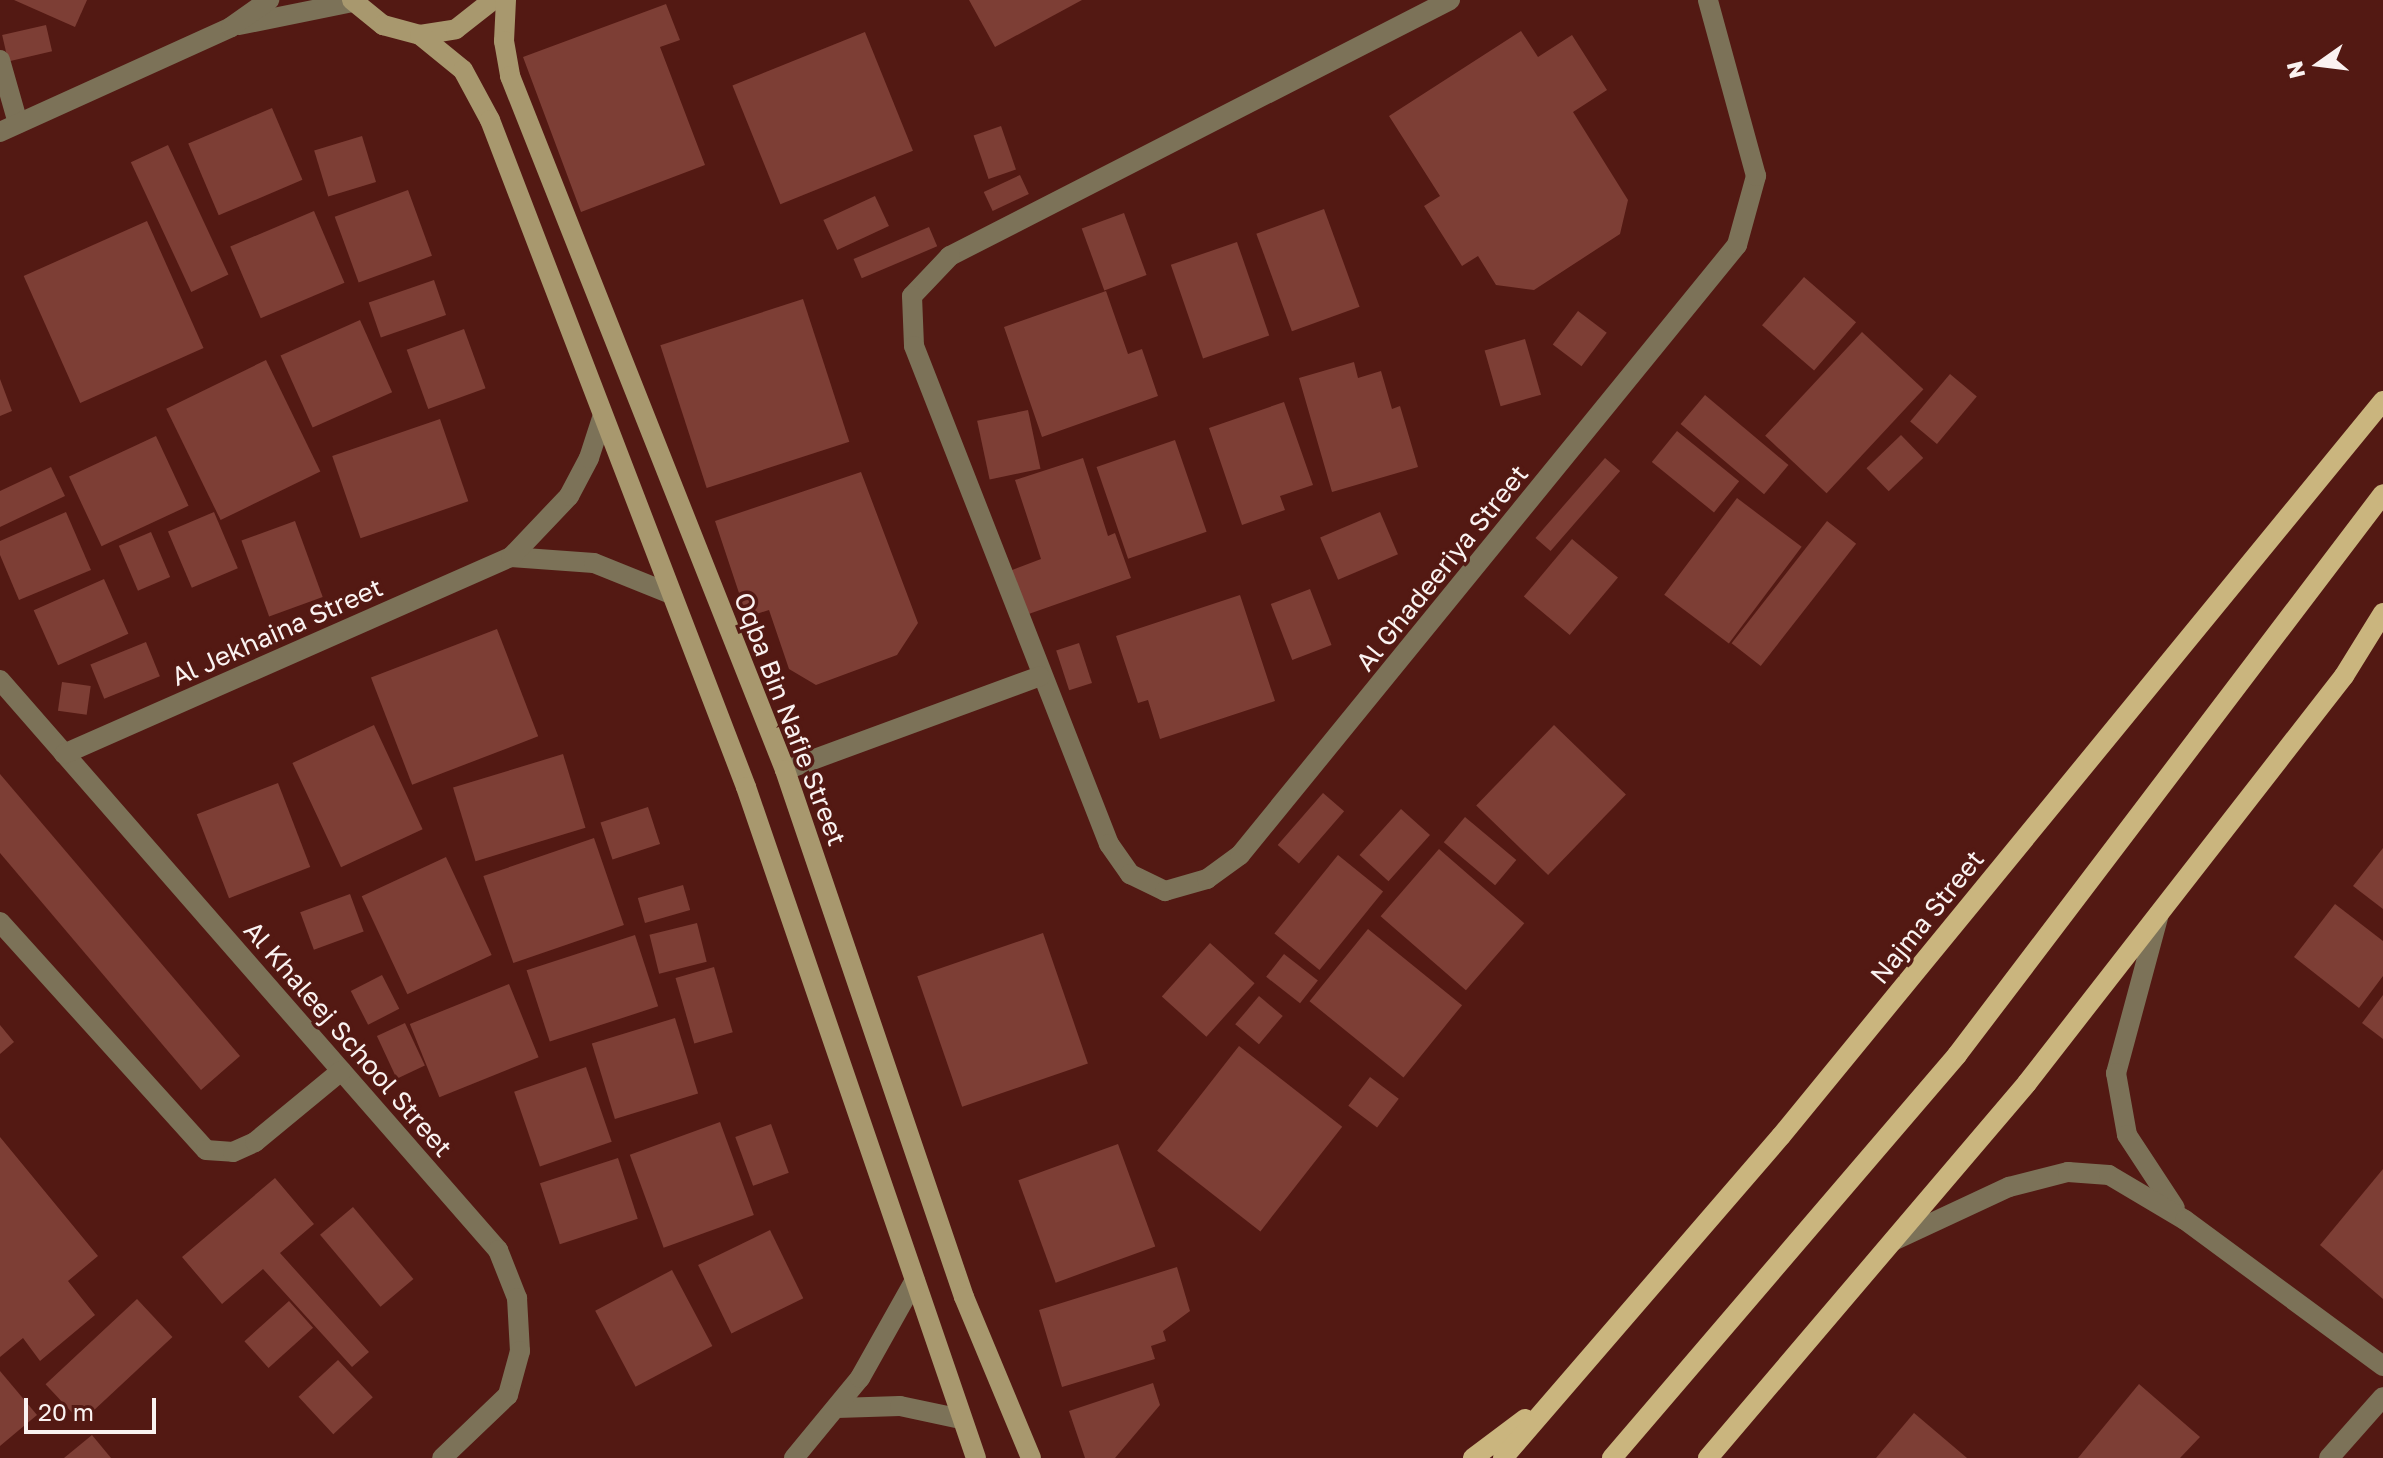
<!DOCTYPE html>
<html>
<head>
<meta charset="utf-8">
<style>
	body { margin:0 }
	#map { position:relative; width:2383px; height:1458px; overflow:hidden; background:#531913; font-family:"Golos Text",sans-serif }
	div>[style] { position:absolute }
	[style*='--x'] { left:calc(var(--x)*1px); top:calc(var(--y)*1px); width:calc(var(--w)*1px); rotate:calc(var(--a)*1deg) }
	.building>* { inset:0; background:#7d3e35; transform-origin:0 0 }
	.street>* { height:20px; margin:-10px; padding:0 10px; transform-origin:10px; border-radius:10px; background:#7c7258 }
	.secondary>* { height:20px; margin:-10px; padding:0 10px; transform-origin:10px; border-radius:10px; background:#a8986e }
	.primary>* { height:20px; margin:-10px; padding:0 10px; transform-origin:10px; border-radius:10px; background:#cab57e }
	span { translate:-50% -50%; white-space:nowrap; text-align:center; line-height:1.15; -webkit-text-stroke:7px #531913; paint-order:stroke }
	.street-label { font-size:26px; color:#faf2f1 }
	.north { position:absolute; left:2279px; top:24px; width:80px; height:80px; -webkit-text-stroke:6px #531913; paint-order:stroke; rotate:256deg; font-size:22px; font-weight:700; line-height:32px; text-align:center; color:#faf2f1 }
	.north::after { content:''; display:block; margin:auto; width:28px; height:36px; background:#faf2f1; clip-path:polygon(50% 0,100% 100%,50% 72%,0 100%) }
	.scale { position:absolute; left:24px; top:1398px; width:132px; height:36px; box-sizing:border-box; border:4px solid #faf2f1; border-top:0; padding-left:10px; font-size:24px; line-height:28px; white-space:nowrap; color:#faf2f1; -webkit-text-stroke:6px #531913; paint-order:stroke }
</style>
</head>
<body>
<div id="map">
	<div class="building">
		<i style="clip-path:polygon(14px 0,87px 0,75px 27px)"></i>
		<i style="clip-path:polygon(969px 0,1082px 0,995px 47px)"></i>
		<i style="clip-path:polygon(666px 4px,680px 40px,660px 47px,705px 165px,581px 212px,523px 57px)"></i>
		<i style="left:46px;top:25px;width:27px;height:45px;rotate:77deg"></i>
		<i style="clip-path:polygon(1521px 31px,1538px 57px,1572px 35px,1607px 90px,1573px 112px,1628px 200px,1620px 234px,1534px 290px,1496px 285px,1478px 256px,1462px 266px,1424px 206px,1440px 196px,1389px 116px)"></i>
		<i style="left:865px;top:32px;width:128px;height:143px;rotate:68deg"></i>
		<i style="left:272px;top:108px;width:78px;height:91px;rotate:67deg"></i>
		<i style="left:1001px;top:126px;width:46px;height:29px;rotate:71deg"></i>
		<i style="left:362px;top:136px;width:48px;height:50px;rotate:73deg"></i>
		<i style="left:168px;top:145px;width:143px;height:41px;rotate:65deg"></i>
		<i style="left:1020px;top:175px;width:21px;height:40px;rotate:65deg"></i>
		<i style="left:408px;top:190px;width:70px;height:78px;rotate:70deg"></i>
		<i style="left:875px;top:196px;width:33px;height:57px;rotate:65deg"></i>
		<i style="left:1324px;top:209px;width:104px;height:72px;rotate:70deg"></i>
		<i style="left:314px;top:211px;width:78px;height:91px;rotate:67deg"></i>
		<i style="left:1124px;top:213px;width:66px;height:45px;rotate:70deg"></i>
		<i style="left:147px;top:221px;width:139px;height:135px;rotate:66deg"></i>
		<i style="left:929px;top:227px;width:21px;height:82px;rotate:67deg"></i>
		<i style="left:1237px;top:242px;width:99px;height:70px;rotate:71deg"></i>
		<i style="left:1804px;top:277px;width:69px;height:64px;rotate:41deg"></i>
		<i style="left:434px;top:280px;width:37px;height:69px;rotate:71deg"></i>
		<i style="clip-path:polygon(1106px 291px,1128px 354px,1142px 349px,1158px 396px,1042px 437px,1004px 327px)"></i>
		<i style="left:803px;top:299px;width:150px;height:150px;rotate:72deg"></i>
		<i style="left:1578px;top:311px;width:36px;height:42px;rotate:37deg"></i>
		<i style="left:360px;top:320px;width:79px;height:87px;rotate:66deg"></i>
		<i style="left:464px;top:329px;width:63px;height:61px;rotate:70deg"></i>
		<i style="left:1862px;top:332px;width:84px;height:142px;rotate:43deg"></i>
		<i style="left:1525px;top:339px;width:58px;height:42px;rotate:74deg"></i>
		<i style="left:266px;top:360px;width:124px;height:111px;rotate:64deg"></i>
		<i style="clip-path:polygon(1354px 362px,1358px 378px,1381px 371px,1392px 409px,1400px 406px,1418px 467px,1332px 492px,1299px 378px)"></i>
		<i style="left:1950px;top:374px;width:35px;height:62px;rotate:40deg"></i>
		<i style="clip-path:polygon(0 379px,12px 411px,0 416px)"></i>
		<i style="left:1705px;top:395px;width:109px;height:38px;rotate:40deg"></i>
		<i style="clip-path:polygon(1284px 402px,1313px 485px,1280px 496px,1285px 510px,1242px 525px,1209px 428px)"></i>
		<i style="left:1028px;top:410px;width:60px;height:52px;rotate:78deg"></i>
		<i style="left:440px;top:419px;width:87px;height:114px;rotate:71deg"></i>
		<i style="left:1677px;top:431px;width:80px;height:40px;rotate:39deg"></i>
		<i style="left:1901px;top:435px;width:32px;height:48px;rotate:46deg"></i>
		<i style="left:156px;top:436px;width:77px;height:96px;rotate:65deg"></i>
		<i style="left:1175px;top:440px;width:97px;height:83px;rotate:71deg"></i>
		<i style="clip-path:polygon(1083px 458px,1108px 536px,1115px 533px,1131px 578px,1023px 616px,1007px 572px,1041px 559px,1015px 480px)"></i>
		<i style="left:1605px;top:458px;width:20px;height:106px;rotate:41deg"></i>
		<i style="clip-path:polygon(51px 467px,65px 496px,0 527px,0 491px)"></i>
		<i style="clip-path:polygon(861px 472px,918px 623px,897px 655px,816px 685px,789px 669px,769px 610px,747px 617px,715px 521px)"></i>
		<i style="left:1737px;top:498px;width:81px;height:121px;rotate:37deg"></i>
		<i style="clip-path:polygon(66px 512px,91px 570px,19px 600px,0 555px,0 541px)"></i>
		<i style="left:214px;top:512px;width:61px;height:50px;rotate:67deg"></i>
		<i style="left:1380px;top:512px;width:46px;height:65px;rotate:67deg"></i>
		<i style="left:295px;top:521px;width:81px;height:57px;rotate:70deg"></i>
		<i style="left:1827px;top:521px;width:37px;height:155px;rotate:38deg"></i>
		<i style="left:151px;top:532px;width:49px;height:35px;rotate:67deg"></i>
		<i style="left:1572px;top:539px;width:60px;height:75px;rotate:40deg"></i>
		<i style="left:104px;top:579px;width:60px;height:77px;rotate:66deg"></i>
		<i style="left:1310px;top:589px;width:60px;height:42px;rotate:69deg"></i>
		<i style="clip-path:polygon(1240px 595px,1275px 701px,1160px 739px,1148px 700px,1138px 703px,1116px 636px)"></i>
		<i style="left:497px;top:629px;width:115px;height:135px;rotate:69deg"></i>
		<i style="left:146px;top:642px;width:37px;height:60px;rotate:68deg"></i>
		<i style="left:1079px;top:643px;width:42px;height:24px;rotate:72deg"></i>
		<i style="left:62px;top:682px;width:29px;height:29px;rotate:8deg"></i>
		<i style="left:374px;top:725px;width:115px;height:90px;rotate:65deg"></i>
		<i style="left:1554px;top:725px;width:100px;height:112px;rotate:44deg"></i>
		<i style="left:563px;top:754px;width:77px;height:115px;rotate:73deg"></i>
		<i style="clip-path:polygon(0 774px,240px 1056px,201px 1090px,0 853px)"></i>
		<i style="left:278px;top:783px;width:90px;height:87px;rotate:69deg"></i>
		<i style="left:1323px;top:793px;width:28px;height:69px;rotate:41deg"></i>
		<i style="left:648px;top:807px;width:39px;height:50px;rotate:72deg"></i>
		<i style="left:1401px;top:809px;width:39px;height:62px;rotate:42deg"></i>
		<i style="left:1465px;top:817px;width:67px;height:33px;rotate:40deg"></i>
		<i style="left:594px;top:838px;width:92px;height:117px;rotate:71deg"></i>
		<i style="clip-path:polygon(2383px 848px,2383px 909px,2353px 886px)"></i>
		<i style="left:1439px;top:849px;width:113px;height:89px;rotate:41deg"></i>
		<i style="left:1338px;top:855px;width:58px;height:101px;rotate:39deg"></i>
		<i style="left:446px;top:857px;width:108px;height:93px;rotate:65deg"></i>
		<i style="left:683px;top:885px;width:26px;height:47px;rotate:74deg"></i>
		<i style="left:350px;top:894px;width:40px;height:53px;rotate:70deg"></i>
		<i style="clip-path:polygon(2335px 904px,2383px 941px,2383px 976px,2359px 1008px,2294px 957px)"></i>
		<i style="left:697px;top:923px;width:40px;height:49px;rotate:76deg"></i>
		<i style="left:1368px;top:929px;width:121px;height:93px;rotate:39deg"></i>
		<i style="left:1043px;top:933px;width:138px;height:133px;rotate:71deg"></i>
		<i style="left:635px;top:935px;width:75px;height:114px;rotate:72deg"></i>
		<i style="left:1210px;top:943px;width:60px;height:72px;rotate:42deg"></i>
		<i style="left:1284px;top:954px;width:43px;height:29px;rotate:38deg"></i>
		<i style="left:714px;top:967px;width:68px;height:40px;rotate:74deg"></i>
		<i style="left:382px;top:975px;width:38px;height:35px;rotate:63deg"></i>
		<i style="left:509px;top:984px;width:79px;height:107px;rotate:68deg"></i>
		<i style="clip-path:polygon(2383px 995px,2383px 1039px,2362px 1023px)"></i>
		<i style="left:1259px;top:996px;width:31px;height:37px;rotate:40deg"></i>
		<i style="left:675px;top:1018px;width:79px;height:87px;rotate:73deg"></i>
		<i style="left:405px;top:1023px;width:47px;height:31px;rotate:65deg"></i>
		<i style="clip-path:polygon(0 1025px,14px 1042px,0 1054px)"></i>
		<i style="left:1239px;top:1046px;width:131px;height:133px;rotate:38deg"></i>
		<i style="left:586px;top:1067px;width:79px;height:76px;rotate:71deg"></i>
		<i style="left:1370px;top:1077px;width:36px;height:36px;rotate:37deg"></i>
		<i style="left:720px;top:1122px;width:99px;height:96px;rotate:70deg"></i>
		<i style="left:771px;top:1124px;width:52px;height:38px;rotate:70deg"></i>
		<i style="clip-path:polygon(0 1137px,98px 1256px,68px 1281px,95px 1315px,40px 1361px,23px 1338px,0 1357px)"></i>
		<i style="left:1118px;top:1144px;width:109px;height:106px;rotate:70deg"></i>
		<i style="left:618px;top:1158px;width:64px;height:82px;rotate:72deg"></i>
		<i style="clip-path:polygon(2383px 1169px,2383px 1299px,2320px 1245px)"></i>
		<i style="clip-path:polygon(275px 1178px,314px 1224px,280px 1253px,369px 1352px,352px 1367px,263px 1269px,222px 1304px,182px 1257px)"></i>
		<i style="left:353px;top:1207px;width:94px;height:43px;rotate:50deg"></i>
		<i style="left:770px;top:1230px;width:76px;height:80px;rotate:64deg"></i>
		<i style="clip-path:polygon(1177px 1267px,1190px 1311px,1163px 1331px,1166px 1341px,1151px 1346px,1155px 1359px,1062px 1387px,1039px 1310px)"></i>
		<i style="left:672px;top:1270px;width:86px;height:87px;rotate:62deg"></i>
		<i style="left:137px;top:1299px;width:52px;height:125px;rotate:47deg"></i>
		<i style="left:289px;top:1301px;width:36px;height:60px;rotate:48deg"></i>
		<i style="left:338px;top:1360px;width:51px;height:54px;rotate:47deg"></i>
		<i style="clip-path:polygon(0 1371px,37px 1415px,0 1446px)"></i>
		<i style="clip-path:polygon(1153px 1383px,1160px 1405px,1115px 1458px,1085px 1458px,1069px 1411px)"></i>
		<i style="clip-path:polygon(2139px 1384px,2200px 1437px,2180px 1458px,2078px 1458px)"></i>
		<i style="clip-path:polygon(1914px 1413px,1967px 1458px,1876px 1458px)"></i>
		<i style="clip-path:polygon(92px 1435px,111px 1458px,64px 1458px)"></i>
	</div>
	<div class="street">
		<i style="--x:1450;--y:0;--w:562;--a:152.89"></i>
		<i style="--x:950;--y:256;--w:55;--a:133.5"></i>
		<i style="--x:912;--y:296;--w:50;--a:87.7"></i>
		<i style="--x:914;--y:346;--w:535;--a:68.62"></i>
		<i style="--x:1109;--y:844;--w:37;--a:55"></i>
		<i style="--x:1130;--y:874;--w:39;--a:26"></i>
		<i style="--x:1165;--y:891;--w:44;--a:-15.9"></i>
		<i style="--x:1207;--y:879;--w:41;--a:-36"></i>
		<i style="--x:1240;--y:855;--w:787;--a:-50.83"></i>
		<i style="--x:1737;--y:245;--w:72;--a:-74.6"></i>
		<i style="--x:1756;--y:176;--w:182;--a:-105.3"></i>
		<i style="--x:239;--y:25;--w:116;--a:-11.4"></i>
		<i style="--x:0;--y:60;--w:66;--a:74.1"></i>
		<i style="--x:0;--y:132;--w:254;--a:-24.4"></i>
		<i style="--x:231;--y:27;--w:47;--a:-35.4"></i>
		<i style="--x:511;--y:557;--w:83;--a:4.1"></i>
		<i style="--x:594;--y:563;--w:83;--a:21.9"></i>
		<i style="--x:0;--y:680;--w:757;--a:48.86"></i>
		<i style="--x:498;--y:1250;--w:52;--a:68.4"></i>
		<i style="--x:517;--y:1298;--w:53;--a:86.8"></i>
		<i style="--x:520;--y:1351;--w:46;--a:105.3"></i>
		<i style="--x:508;--y:1395;--w:91;--a:136.3"></i>
		<i style="--x:64;--y:754;--w:488;--a:-23.8"></i>
		<i style="--x:511;--y:557;--w:84;--a:-46.4"></i>
		<i style="--x:569;--y:496;--w:43;--a:-62.2"></i>
		<i style="--x:589;--y:458;--w:42;--a:-72"></i>
		<i style="--x:785;--y:770;--w:272;--a:-20.2"></i>
		<i style="--x:2159;--y:914;--w:165;--a:105.1"></i>
		<i style="--x:2116;--y:1073;--w:63;--a:79.9"></i>
		<i style="--x:2127;--y:1135;--w:87;--a:56.7"></i>
		<i style="--x:0;--y:922;--w:307;--a:47.9"></i>
		<i style="--x:206;--y:1150;--w:27;--a:4"></i>
		<i style="--x:233;--y:1152;--w:24;--a:-24"></i>
		<i style="--x:255;--y:1142;--w:112;--a:-39.5"></i>
		<i style="--x:1893;--y:1241;--w:128;--a:-25"></i>
		<i style="--x:2009;--y:1187;--w:61;--a:-14.3"></i>
		<i style="--x:2068;--y:1172;--w:41;--a:4.2"></i>
		<i style="--x:2109;--y:1175;--w:88;--a:30.6"></i>
		<i style="--x:2185;--y:1220;--w:246;--a:36.4"></i>
		<i style="--x:837;--y:1408;--w:63;--a:-1.8"></i>
		<i style="--x:900;--y:1406;--w:62;--a:12"></i>
		<i style="--x:794;--y:1458;--w:104;--a:-50.5"></i>
		<i style="--x:860;--y:1378;--w:112;--a:-60.7"></i>
		<i style="--x:2329;--y:1458;--w:81;--a:-48.5"></i>
	</div>
	<div class="secondary">
		<i style="--x:352;--y:0;--w:40;--a:39"></i>
		<i style="--x:383;--y:25;--w:38;--a:15"></i>
		<i style="--x:420;--y:35;--w:36;--a:-9"></i>
		<i style="--x:456;--y:29;--w:47;--a:-38.1"></i>
		<i style="--x:506;--y:0;--w:41;--a:92.8"></i>
		<i style="--x:504;--y:41;--w:36;--a:80"></i>
		<i style="--x:510;--y:76;--w:746;--a:68.38"></i>
		<i style="--x:785;--y:770;--w:557;--a:71.24"></i>
		<i style="--x:964;--y:1297;--w:174;--a:67.4"></i>
		<i style="--x:420;--y:35;--w:55;--a:39.1"></i>
		<i style="--x:463;--y:70;--w:57;--a:61.6"></i>
		<i style="--x:490;--y:120;--w:714;--a:69"></i>
		<i style="--x:746;--y:787;--w:709;--a:71.08"></i>
	</div>
	<div class="primary">
		<i style="--x:1473;--y:1458;--w:65;--a:-36.9"></i>
		<i style="--x:1503;--y:1458;--w:425;--a:-49.2"></i>
		<i style="--x:1781;--y:1136;--w:950;--a:-50.68"></i>
		<i style="--x:1612;--y:1458;--w:531;--a:-49.43"></i>
		<i style="--x:1957;--y:1055;--w:704;--a:-52.79"></i>
		<i style="--x:1708;--y:1458;--w:492;--a:-49.6"></i>
		<i style="--x:2027;--y:1083;--w:516;--a:-52.09"></i>
		<i style="--x:2344;--y:676;--w:74;--a:-58.2"></i>
	</div>
	<div class="street-label">
		<span style="left:1442px;top:568px;rotate:-51deg">Al Ghadeeriya Street</span>
		<span style="left:277px;top:632px;rotate:-24deg">Al Jekhaina Street</span>
		<span style="left:790px;top:719px;rotate:69deg">Oqba Bin Nafie Street</span>
		<span style="left:1927px;top:917px;rotate:-51deg">Najma Street</span>
		<span style="left:348px;top:1039px;rotate:49deg">Al Khaleej School Street</span>
	</div>
	<div class="north">N</div>
	<div class="scale">20 m</div>
</div>
</body>
</html>
